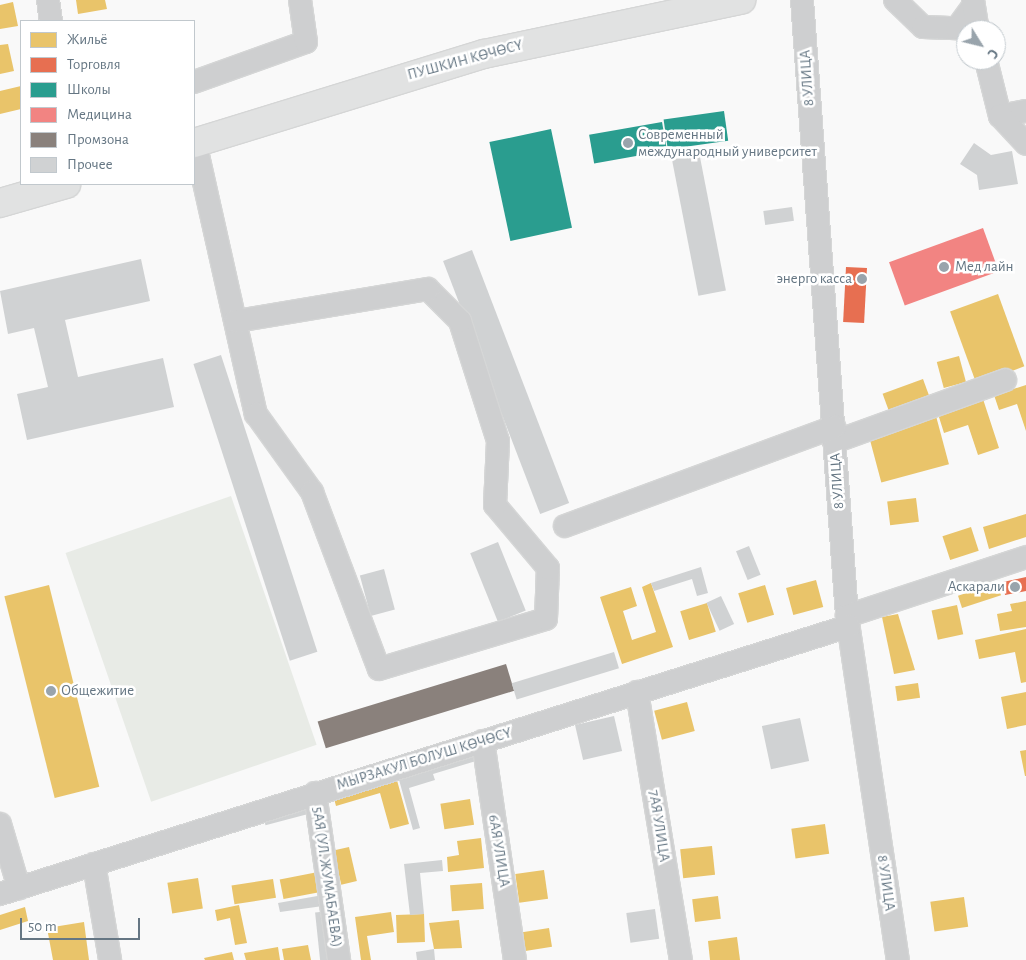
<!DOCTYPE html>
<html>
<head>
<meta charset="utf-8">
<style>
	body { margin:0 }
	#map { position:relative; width:1026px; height:960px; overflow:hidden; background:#f9f9f9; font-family:"Alegreya Sans",sans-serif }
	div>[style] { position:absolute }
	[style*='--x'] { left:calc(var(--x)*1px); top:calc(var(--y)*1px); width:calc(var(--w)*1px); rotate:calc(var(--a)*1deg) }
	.green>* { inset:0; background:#e8ebe6; transform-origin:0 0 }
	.homes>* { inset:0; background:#e9c46a; transform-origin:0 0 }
	.shops>* { inset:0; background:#e76f51; transform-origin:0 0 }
	.schools>* { inset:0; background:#2a9d8f; transform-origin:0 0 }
	.health>* { inset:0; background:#f28482; transform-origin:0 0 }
	.industry>* { inset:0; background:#8a817c; transform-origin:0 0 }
	.building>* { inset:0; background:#d0d2d3; transform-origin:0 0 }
	.roads { filter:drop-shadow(1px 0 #d5d6d6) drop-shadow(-1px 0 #d5d6d6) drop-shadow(0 1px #d5d6d6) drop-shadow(0 -1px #d5d6d6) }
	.minor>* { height:22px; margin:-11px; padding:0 11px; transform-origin:11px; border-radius:11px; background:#cecfd0 }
	.highway>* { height:28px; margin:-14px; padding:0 14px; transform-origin:14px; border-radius:14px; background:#e1e2e2 }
	.dots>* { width:14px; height:14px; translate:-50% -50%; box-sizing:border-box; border:2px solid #fff; border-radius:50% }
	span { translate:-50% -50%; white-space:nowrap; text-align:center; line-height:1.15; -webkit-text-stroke:5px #fff; paint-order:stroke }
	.street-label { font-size:15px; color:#657683 }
	.poi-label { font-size:15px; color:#657683 }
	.left { translate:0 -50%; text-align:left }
	.right { translate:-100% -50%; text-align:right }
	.legend { position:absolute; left:20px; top:20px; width:175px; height:165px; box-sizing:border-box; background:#fff; border:1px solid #c1c8cd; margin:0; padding:6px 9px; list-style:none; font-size:15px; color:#657683 }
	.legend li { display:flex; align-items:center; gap:10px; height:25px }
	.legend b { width:25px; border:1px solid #c1c8cd }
	.north { position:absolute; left:956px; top:20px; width:50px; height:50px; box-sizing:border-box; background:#fff; border:1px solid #c1c8cd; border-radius:50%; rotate:126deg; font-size:14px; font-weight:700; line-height:20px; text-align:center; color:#657683 }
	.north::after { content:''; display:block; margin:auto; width:18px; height:22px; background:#99a4ac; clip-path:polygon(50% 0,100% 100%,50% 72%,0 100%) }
	.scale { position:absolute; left:20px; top:918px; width:120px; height:22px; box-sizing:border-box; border:2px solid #657683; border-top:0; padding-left:6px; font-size:15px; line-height:18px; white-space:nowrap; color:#657683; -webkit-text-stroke:4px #fff; paint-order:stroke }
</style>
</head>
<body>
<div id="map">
	<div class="green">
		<i style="left:231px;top:496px;width:263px;height:175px;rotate:71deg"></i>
	</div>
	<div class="homes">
		<i style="clip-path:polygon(76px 0,105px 0,107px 9px,78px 14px)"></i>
		<i style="clip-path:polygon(13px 2px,18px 26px,0 29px,0 5px)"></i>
		<i style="clip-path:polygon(8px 44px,14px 71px,0 74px,0 45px)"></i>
		<i style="clip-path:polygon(21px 86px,21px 109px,0 114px,0 91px)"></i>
		<i style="left:998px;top:294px;width:77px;height:51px;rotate:70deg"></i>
		<i style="left:959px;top:356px;width:27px;height:23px;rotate:75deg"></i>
		<i style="left:923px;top:379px;width:20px;height:43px;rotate:70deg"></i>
		<i style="clip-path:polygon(1026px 385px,1026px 431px,1017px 404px,999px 410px,994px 395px)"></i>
		<i style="clip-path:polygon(983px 399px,999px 448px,978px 455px,968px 425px,944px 433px,938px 414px)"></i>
		<i style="left:936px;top:416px;width:50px;height:70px;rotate:75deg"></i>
		<i style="left:916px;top:498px;width:24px;height:29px;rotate:83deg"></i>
		<i style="clip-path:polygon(1026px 514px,1026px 537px,989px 549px,983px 527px)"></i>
		<i style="left:971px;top:527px;width:25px;height:30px;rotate:72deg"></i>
		<i style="left:816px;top:580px;width:28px;height:31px;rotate:75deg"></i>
		<i style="clip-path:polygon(651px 583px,673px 647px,622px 664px,600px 597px,631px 587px,637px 606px,623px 611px,632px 640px,656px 632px,642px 587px)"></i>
		<i style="left:997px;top:583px;width:13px;height:41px;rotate:72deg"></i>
		<i style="left:49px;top:585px;width:208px;height:46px;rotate:76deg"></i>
		<i style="left:765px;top:585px;width:31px;height:28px;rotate:73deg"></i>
		<i style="clip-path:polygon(1026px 601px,1026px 627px,1000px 631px,997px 614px,1012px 611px,1010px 604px)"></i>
		<i style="left:707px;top:603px;width:30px;height:28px;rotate:73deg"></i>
		<i style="left:957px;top:605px;width:30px;height:26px;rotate:78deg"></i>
		<i style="clip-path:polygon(898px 614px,915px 670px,894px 674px,882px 617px)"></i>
		<i style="clip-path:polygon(1026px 629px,1026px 682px,1021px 683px,1015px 652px,979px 659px,975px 640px)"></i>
		<i style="left:918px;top:683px;width:15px;height:23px;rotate:82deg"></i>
		<i style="clip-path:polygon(1026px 692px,1026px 725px,1007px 729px,1001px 697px)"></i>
		<i style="left:687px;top:702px;width:30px;height:34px;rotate:75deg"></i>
		<i style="clip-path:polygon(1026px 750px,1026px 776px,1025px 776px,1020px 751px)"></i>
		<i style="clip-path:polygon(395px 773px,409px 824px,390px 829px,380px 793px,336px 806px,332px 791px)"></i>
		<i style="left:470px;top:799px;width:26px;height:30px;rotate:81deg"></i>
		<i style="left:825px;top:824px;width:30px;height:34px;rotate:82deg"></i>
		<i style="clip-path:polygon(481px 838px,484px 868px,448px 872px,447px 857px,459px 855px,457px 841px)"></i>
		<i style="left:712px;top:846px;width:29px;height:32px;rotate:84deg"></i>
		<i style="left:349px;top:847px;width:35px;height:16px;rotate:77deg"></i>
		<i style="left:544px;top:870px;width:29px;height:29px;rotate:82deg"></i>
		<i style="left:318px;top:872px;width:20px;height:39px;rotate:79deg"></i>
		<i style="left:198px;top:878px;width:31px;height:31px;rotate:81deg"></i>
		<i style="left:273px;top:879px;width:19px;height:42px;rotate:81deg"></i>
		<i style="left:482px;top:883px;width:26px;height:32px;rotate:86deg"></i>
		<i style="left:718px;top:896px;width:23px;height:26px;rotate:83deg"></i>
		<i style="left:964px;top:897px;width:30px;height:34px;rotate:82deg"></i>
		<i style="clip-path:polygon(239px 905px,247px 943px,235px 945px,230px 918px,217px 921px,215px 910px)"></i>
		<i style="clip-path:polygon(25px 907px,28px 921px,0 930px,0 915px)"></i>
		<i style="clip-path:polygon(391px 912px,394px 932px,367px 936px,371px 960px,361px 960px,355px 917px)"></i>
		<i style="left:424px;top:914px;width:28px;height:28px;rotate:88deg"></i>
		<i style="clip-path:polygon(459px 920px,462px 948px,434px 949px,429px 923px)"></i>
		<i style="clip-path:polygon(84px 922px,89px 960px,53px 960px,47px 928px)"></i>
		<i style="left:549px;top:928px;width:19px;height:27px;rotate:81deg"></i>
		<i style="clip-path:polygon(737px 937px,740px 960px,710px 960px,708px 941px)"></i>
		<i style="clip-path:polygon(308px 945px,311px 960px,284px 960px,282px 949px)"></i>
		<i style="clip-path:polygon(278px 947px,280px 960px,246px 960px,244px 953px)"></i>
		<i style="clip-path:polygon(232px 952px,234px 960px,205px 960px,204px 958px)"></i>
	</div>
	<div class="shops">
		<i style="left:846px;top:267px;width:21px;height:55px;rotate:3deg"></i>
		<i style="clip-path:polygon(1026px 577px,1026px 591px,1005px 595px,1003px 582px)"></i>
	</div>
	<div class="schools">
		<i style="left:724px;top:111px;width:30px;height:61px;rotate:82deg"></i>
		<i style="left:662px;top:122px;width:29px;height:74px;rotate:80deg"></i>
		<i style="left:551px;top:129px;width:101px;height:63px;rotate:78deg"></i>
	</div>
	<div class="health">
		<i style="left:983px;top:228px;width:46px;height:100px;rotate:70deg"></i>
	</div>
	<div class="industry">
		<i style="left:506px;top:664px;width:28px;height:197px;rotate:73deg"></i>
	</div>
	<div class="building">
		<i style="clip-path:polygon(974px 143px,991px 155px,1012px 151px,1018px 184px,979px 190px,977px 175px,960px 164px)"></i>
		<i style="left:699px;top:152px;width:141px;height:28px;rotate:79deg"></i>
		<i style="left:792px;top:207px;width:14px;height:29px;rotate:82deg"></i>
		<i style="left:472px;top:250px;width:271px;height:31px;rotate:69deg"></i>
		<i style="clip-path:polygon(141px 259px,150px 301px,65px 320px,78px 377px,163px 358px,174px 407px,27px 440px,17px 394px,48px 387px,34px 328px,8px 334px,0 291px)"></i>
		<i style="left:221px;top:355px;width:312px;height:29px;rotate:72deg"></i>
		<i style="left:498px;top:542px;width:74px;height:30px;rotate:68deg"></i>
		<i style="left:749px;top:546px;width:31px;height:14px;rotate:68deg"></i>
		<i style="clip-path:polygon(701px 567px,708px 593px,697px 596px,692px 579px,654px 591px,651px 583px)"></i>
		<i style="left:384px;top:569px;width:42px;height:25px;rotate:75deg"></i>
		<i style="left:721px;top:596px;width:31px;height:16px;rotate:65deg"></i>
		<i style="left:614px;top:652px;width:17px;height:107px;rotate:73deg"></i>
		<i style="left:614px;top:716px;width:36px;height:40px;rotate:77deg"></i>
		<i style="left:800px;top:718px;width:44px;height:39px;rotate:78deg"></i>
		<i style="clip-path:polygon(472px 747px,476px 761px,433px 774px,435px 780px,409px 788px,420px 828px,413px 830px,396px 769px)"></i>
		<i style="left:310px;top:802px;width:11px;height:49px;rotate:75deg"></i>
		<i style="clip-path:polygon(442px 860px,443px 871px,420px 873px,424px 914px,410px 915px,404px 864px)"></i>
		<i style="clip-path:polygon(323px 895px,323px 906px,280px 912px,278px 903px)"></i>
		<i style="left:655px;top:909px;width:30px;height:29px;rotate:82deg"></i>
		<i style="left:330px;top:911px;width:49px;height:15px;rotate:84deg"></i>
		<i style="clip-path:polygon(434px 949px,435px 960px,417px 960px,416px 952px)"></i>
	</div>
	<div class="roads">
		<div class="minor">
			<i style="--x:48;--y:0;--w:21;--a:82"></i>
			<i style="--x:802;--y:0;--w:618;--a:85.82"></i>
			<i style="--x:847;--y:616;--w:348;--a:81.6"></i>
			<i style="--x:895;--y:0;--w:39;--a:44"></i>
			<i style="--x:923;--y:27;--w:34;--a:2"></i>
			<i style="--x:957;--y:28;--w:27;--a:-54"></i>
			<i style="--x:973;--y:0;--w:30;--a:81"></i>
			<i style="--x:986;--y:60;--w:58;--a:76"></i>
			<i style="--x:1000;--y:116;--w:26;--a:-11"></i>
			<i style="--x:194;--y:82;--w:119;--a:-19.7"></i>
			<i style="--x:306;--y:42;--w:42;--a:-98.1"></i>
			<i style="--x:1000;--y:116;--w:38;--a:47"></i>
			<i style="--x:195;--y:142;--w:279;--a:77.4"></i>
			<i style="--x:256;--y:414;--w:96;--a:54.3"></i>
			<i style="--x:312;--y:492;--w:189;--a:69.3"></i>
			<i style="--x:379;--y:669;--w:174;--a:-16.7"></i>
			<i style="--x:546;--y:619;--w:51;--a:-87.8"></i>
			<i style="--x:548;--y:568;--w:82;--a:-130.1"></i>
			<i style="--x:495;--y:505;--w:64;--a:-87.3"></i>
			<i style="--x:498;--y:441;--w:126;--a:-107.6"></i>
			<i style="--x:460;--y:321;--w:45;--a:-135"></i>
			<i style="--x:428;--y:289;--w:195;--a:170.5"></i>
			<i style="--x:834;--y:442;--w:182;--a:-19.9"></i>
			<i style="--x:565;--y:526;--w:287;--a:-20.2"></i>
			<i style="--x:847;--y:616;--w:188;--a:-18.2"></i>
			<i style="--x:637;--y:692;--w:272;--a:80.7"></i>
			<i style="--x:483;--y:741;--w:221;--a:81.7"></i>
			<i style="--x:315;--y:793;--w:169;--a:81.8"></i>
			<i style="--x:0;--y:824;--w:67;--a:73.5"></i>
			<i style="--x:94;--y:864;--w:97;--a:80.5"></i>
			<i style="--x:0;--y:894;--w:890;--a:-17.52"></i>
		</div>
		<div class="highway">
			<i style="--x:194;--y:143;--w:303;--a:-17.1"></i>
			<i style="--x:484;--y:54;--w:263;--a:-11.9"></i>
			<i style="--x:0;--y:203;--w:69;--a:-16.1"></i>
		</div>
	</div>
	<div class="dots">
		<i style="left:628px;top:143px;background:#99a4ac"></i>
		<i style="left:944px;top:267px;background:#99a4ac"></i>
		<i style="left:862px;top:279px;background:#99a4ac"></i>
		<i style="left:1015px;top:587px;background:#99a4ac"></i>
		<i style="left:51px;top:691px;background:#99a4ac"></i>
	</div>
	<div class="street-label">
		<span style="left:465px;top:60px;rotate:-15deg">ПУШКИН КӨЧӨСҮ</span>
		<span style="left:807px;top:78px;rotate:-94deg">8 УЛИЦА</span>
		<span style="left:837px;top:481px;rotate:-94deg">8 УЛИЦА</span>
		<span style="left:424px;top:759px;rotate:-17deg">МЫРЗАКУЛ БОЛУШ КӨЧӨСҮ</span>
		<span style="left:659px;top:826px;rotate:81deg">7АЯ УЛИЦА</span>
		<span style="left:499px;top:851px;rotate:81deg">6АЯ УЛИЦА</span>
		<span style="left:327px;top:877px;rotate:82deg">5АЯ (УЛ. ЖУМАБАЕВА)</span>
		<span style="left:886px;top:883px;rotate:82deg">8 УЛИЦА</span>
	</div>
	<div class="poi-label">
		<span class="left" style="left:638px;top:143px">Современный<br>международный университет</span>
		<span class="left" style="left:955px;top:267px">Мед лайн</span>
		<span class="right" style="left:852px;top:279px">энерго касса</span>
		<span class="right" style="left:1005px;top:587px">Аскарали</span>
		<span class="left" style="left:61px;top:691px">Общежитие</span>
	</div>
	<ul class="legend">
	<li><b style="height:14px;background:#e9c46a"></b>Жильё</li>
	<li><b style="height:14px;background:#e76f51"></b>Торговля</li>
	<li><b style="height:14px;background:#2a9d8f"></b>Школы</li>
	<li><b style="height:14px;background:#f28482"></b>Медицина</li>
	<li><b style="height:14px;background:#8a817c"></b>Промзона</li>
	<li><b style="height:14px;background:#d0d2d3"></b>Прочее</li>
	</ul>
	<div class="north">С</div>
	<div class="scale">50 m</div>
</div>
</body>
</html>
